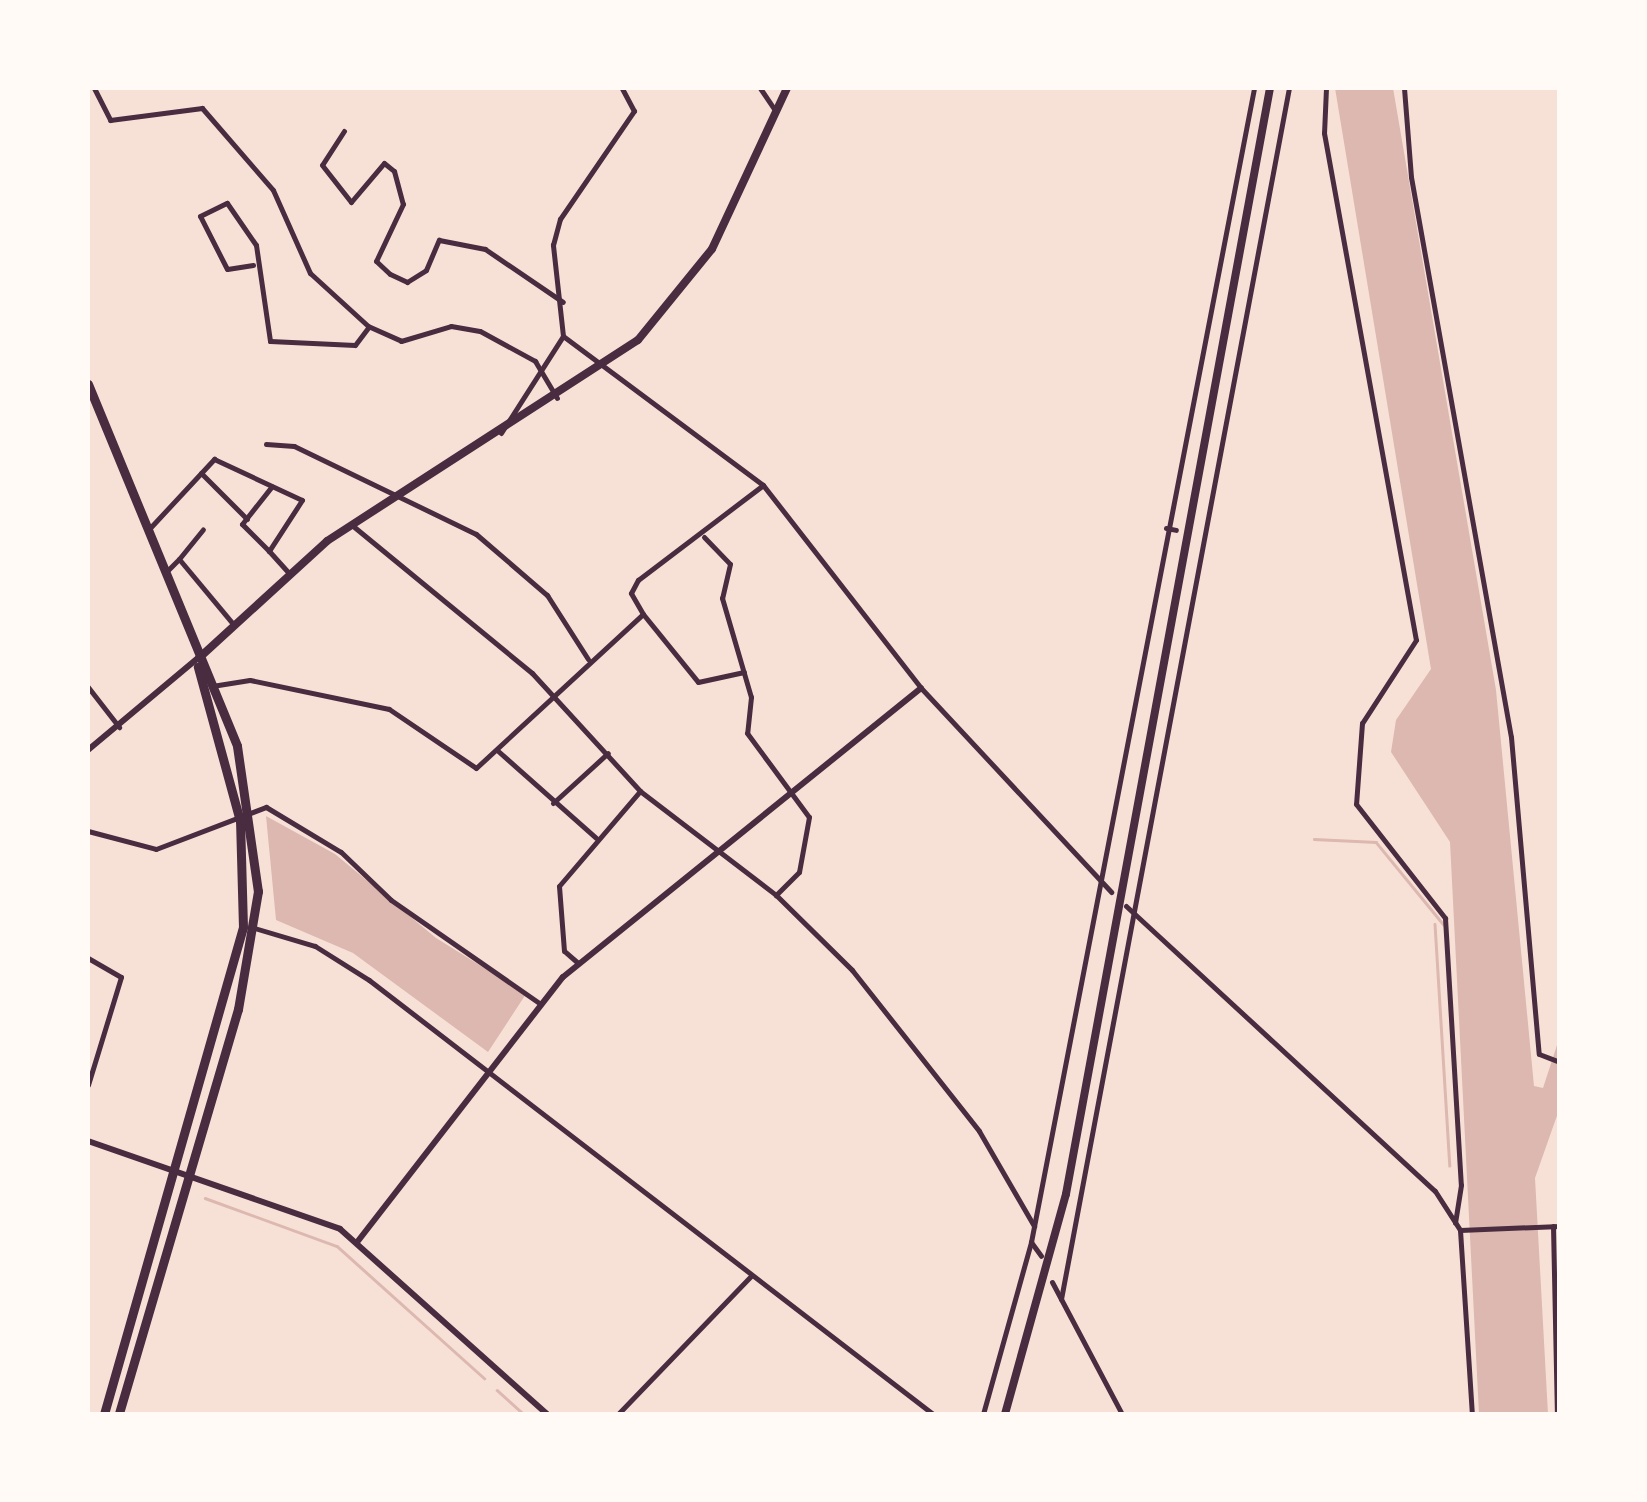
<!DOCTYPE html>
<html>
<head>
<meta charset="utf-8">
<style>
	body { margin:0 }
	#map { position:relative; width:1647px; height:1502px; overflow:hidden; background:#f7e1d7; font-family:Manrope,sans-serif }
	div>[style] { position:absolute }
	[style*='--x'] { left:calc(var(--x)*1px); top:calc(var(--y)*1px); width:calc(var(--w)*1px); rotate:calc(var(--a)*1deg) }
	.water>* { inset:0; background:#dcb8b0 }
	.stream>* { height:2.5px; margin:-1.25px; padding:0 1.25px; transform-origin:1.25px; border-radius:1.25px; background:#dcb8b0 }
	.minor>* { height:5px; margin:-2.5px; padding:0 2.5px; transform-origin:2.5px; border-radius:2.5px; background:#4a2c40 }
	.tertiary>* { height:6px; margin:-3px; padding:0 3px; transform-origin:3px; border-radius:3px; background:#4a2c40 }
	.secondary>* { height:8px; margin:-4px; padding:0 4px; transform-origin:4px; border-radius:4px; background:#4a2c40 }
	.primary>* { height:9px; margin:-4.5px; padding:0 4.5px; transform-origin:4.5px; border-radius:4.5px; background:#4a2c40 }
	span { translate:-50% -50%; white-space:nowrap; text-align:center; line-height:1.15; -webkit-text-stroke:8px #fffaf5; paint-order:stroke }
	.frame { position:absolute; inset:0; border:90px solid #fffaf5; pointer-events:none }
</style>
</head>
<body>
<div id="map">
	<div class="water">
		<i style="clip-path:polygon(1335px 88px,1393px 88px,1496px 690px,1534px 1086px,1543px 1088px,1559px 1039px,1559px 1110px,1535px 1178px,1548px 1414px,1479px 1414px,1450px 842px,1391px 752px,1396px 720px,1431px 669px)"></i>
		<i style="clip-path:polygon(266px 816px,335px 854px,436px 938px,526px 994px,488px 1052px,353px 953px,276px 920px)"></i>
	</div>
	<div class="stream">
		<i style="--x:1314;--y:839;--w:62;--a:2.8"></i>
		<i style="--x:1376;--y:842;--w:106;--a:50.7"></i>
		<i style="--x:1435;--y:924;--w:242;--a:86.5"></i>
		<i style="--x:205;--y:1198;--w:140;--a:20"></i>
		<i style="--x:337;--y:1246;--w:198;--a:41.9"></i>
		<i style="--x:497;--y:1390;--w:36;--a:42"></i>
	</div>
	<div class="minor">
		<i style="--x:94;--y:88;--w:36;--a:63"></i>
		<i style="--x:110;--y:120;--w:93;--a:-7.4"></i>
		<i style="--x:202;--y:108;--w:108;--a:49.1"></i>
		<i style="--x:273;--y:190;--w:91;--a:66"></i>
		<i style="--x:310;--y:273;--w:79;--a:42.4"></i>
		<i style="--x:368;--y:326;--w:36;--a:24"></i>
		<i style="--x:401;--y:341;--w:52;--a:-16.7"></i>
		<i style="--x:451;--y:326;--w:29;--a:10"></i>
		<i style="--x:480;--y:331;--w:63;--a:28.6"></i>
		<i style="--x:535;--y:361;--w:43;--a:59.3"></i>
		<i style="--x:760;--y:88;--w:27;--a:56"></i>
		<i style="--x:1326;--y:88;--w:45;--a:92.5"></i>
		<i style="--x:1324;--y:133;--w:515;--a:79.72"></i>
		<i style="--x:1416;--y:640;--w:99;--a:123"></i>
		<i style="--x:1362;--y:723;--w:81;--a:94.2"></i>
		<i style="--x:1356;--y:804;--w:145;--a:52"></i>
		<i style="--x:1445;--y:918;--w:267;--a:86.6"></i>
		<i style="--x:1461;--y:1185;--w:38;--a:99"></i>
		<i style="--x:1404;--y:88;--w:89;--a:85.5"></i>
		<i style="--x:1411;--y:177;--w:569;--a:79.88"></i>
		<i style="--x:1511;--y:737;--w:318;--a:85"></i>
		<i style="--x:1539;--y:1054;--w:22;--a:21"></i>
		<i style="--x:344;--y:131;--w:40;--a:122.9"></i>
		<i style="--x:322;--y:165;--w:47;--a:51.9"></i>
		<i style="--x:351;--y:202;--w:51;--a:-49.8"></i>
		<i style="--x:384;--y:163;--w:13;--a:39"></i>
		<i style="--x:394;--y:171;--w:34;--a:75"></i>
		<i style="--x:403;--y:204;--w:63;--a:115.3"></i>
		<i style="--x:376;--y:261;--w:19;--a:43"></i>
		<i style="--x:390;--y:274;--w:19;--a:25"></i>
		<i style="--x:407;--y:282;--w:22;--a:-32"></i>
		<i style="--x:426;--y:270;--w:33;--a:-67"></i>
		<i style="--x:439;--y:240;--w:47;--a:11.1"></i>
		<i style="--x:485;--y:249;--w:94;--a:34.2"></i>
		<i style="--x:253;--y:265;--w:26;--a:171"></i>
		<i style="--x:227;--y:269;--w:59;--a:-117"></i>
		<i style="--x:200;--y:216;--w:30;--a:-26"></i>
		<i style="--x:227;--y:203;--w:51;--a:55.4"></i>
		<i style="--x:256;--y:245;--w:97;--a:81.7"></i>
		<i style="--x:270;--y:341;--w:85;--a:2.7"></i>
		<i style="--x:355;--y:345;--w:21;--a:-53"></i>
		<i style="--x:563;--y:336;--w:249;--a:36.7"></i>
		<i style="--x:763;--y:485;--w:257;--a:52.1"></i>
		<i style="--x:921;--y:688;--w:279;--a:47"></i>
		<i style="--x:501;--y:433;--w:115;--a:-57.4"></i>
		<i style="--x:563;--y:336;--w:92;--a:-96.3"></i>
		<i style="--x:553;--y:245;--w:27;--a:-75"></i>
		<i style="--x:560;--y:219;--w:131;--a:-55.6"></i>
		<i style="--x:634;--y:111;--w:26;--a:-118"></i>
		<i style="--x:266;--y:444;--w:28;--a:4"></i>
		<i style="--x:294;--y:446;--w:202;--a:25.8"></i>
		<i style="--x:476;--y:534;--w:94;--a:40.7"></i>
		<i style="--x:547;--y:595;--w:76;--a:57.4"></i>
		<i style="--x:201;--y:473;--w:65;--a:45"></i>
		<i style="--x:353;--y:526;--w:232;--a:39.4"></i>
		<i style="--x:532;--y:673;--w:160;--a:47.5"></i>
		<i style="--x:640;--y:791;--w:171;--a:37.4"></i>
		<i style="--x:776;--y:895;--w:107;--a:44.6"></i>
		<i style="--x:852;--y:970;--w:205;--a:51.7"></i>
		<i style="--x:979;--y:1131;--w:110;--a:59.9"></i>
		<i style="--x:1166;--y:528;--w:10;--a:11"></i>
		<i style="--x:149;--y:529;--w:96;--a:-47.1"></i>
		<i style="--x:214;--y:459;--w:97;--a:25"></i>
		<i style="--x:302;--y:500;--w:61;--a:122.9"></i>
		<i style="--x:269;--y:551;--w:30;--a:48"></i>
		<i style="--x:704;--y:537;--w:37;--a:46"></i>
		<i style="--x:730;--y:564;--w:35;--a:103"></i>
		<i style="--x:722;--y:598;--w:103;--a:73.7"></i>
		<i style="--x:751;--y:697;--w:36;--a:96"></i>
		<i style="--x:747;--y:733;--w:104;--a:53.6"></i>
		<i style="--x:809;--y:817;--w:56;--a:100.3"></i>
		<i style="--x:799;--y:872;--w:33;--a:135"></i>
		<i style="--x:269;--y:551;--w:38;--a:-135"></i>
		<i style="--x:242;--y:524;--w:48;--a:-51.7"></i>
		<i style="--x:179;--y:559;--w:38;--a:-51"></i>
		<i style="--x:166;--y:572;--w:18;--a:-45"></i>
		<i style="--x:179;--y:559;--w:86;--a:50.2"></i>
		<i style="--x:643;--y:614;--w:87;--a:51"></i>
		<i style="--x:698;--y:682;--w:47;--a:-12.3"></i>
		<i style="--x:212;--y:686;--w:38;--a:-9"></i>
		<i style="--x:250;--y:680;--w:142;--a:11.8"></i>
		<i style="--x:389;--y:709;--w:105;--a:34.1"></i>
		<i style="--x:476;--y:768;--w:227;--a:-42.7"></i>
		<i style="--x:643;--y:614;--w:24;--a:-120"></i>
		<i style="--x:631;--y:593;--w:15;--a:-62"></i>
		<i style="--x:638;--y:580;--w:157;--a:-37.2"></i>
		<i style="--x:88;--y:687;--w:51;--a:52.2"></i>
		<i style="--x:498;--y:751;--w:131;--a:41.6"></i>
		<i style="--x:553;--y:803;--w:74;--a:-42.3"></i>
		<i style="--x:88;--y:831;--w:70;--a:14.8"></i>
		<i style="--x:156;--y:849;--w:118;--a:-20.9"></i>
		<i style="--x:266;--y:807;--w:87;--a:31"></i>
		<i style="--x:341;--y:852;--w:69;--a:43.8"></i>
		<i style="--x:391;--y:900;--w:180;--a:34.8"></i>
		<i style="--x:1126;--y:906;--w:420;--a:42.7"></i>
		<i style="--x:1435;--y:1191;--w:46;--a:57.3"></i>
		<i style="--x:1460;--y:1230;--w:184;--a:86.3"></i>
		<i style="--x:251;--y:927;--w:67;--a:16.5"></i>
		<i style="--x:315;--y:946;--w:64;--a:32.2"></i>
		<i style="--x:369;--y:980;--w:712;--a:37.58"></i>
		<i style="--x:88;--y:958;--w:38;--a:30"></i>
		<i style="--x:121;--y:977;--w:113;--a:107"></i>
		<i style="--x:578;--y:963;--w:18;--a:-139"></i>
		<i style="--x:564;--y:951;--w:65;--a:-94.4"></i>
		<i style="--x:559;--y:886;--w:125;--a:-49.5"></i>
		<i style="--x:1553;--y:1226;--w:188;--a:88.8"></i>
		<i style="--x:1460;--y:1230;--w:100;--a:-2.3"></i>
		<i style="--x:1031;--y:1242;--w:17;--a:54"></i>
		<i style="--x:1052;--y:1282;--w:149;--a:62.1"></i>
		<i style="--x:1061;--y:1299;--w:1232;--a:-79.34"></i>
		<i style="--x:618;--y:1414;--w:192;--a:-46.1"></i>
		<i style="--x:983;--y:1414;--w:179;--a:-74.4"></i>
		<i style="--x:1031;--y:1242;--w:1175;--a:-79.06"></i>
	</div>
	<div class="tertiary">
		<i style="--x:88;--y:750;--w:142;--a:-39.9"></i>
		<i style="--x:88;--y:1141;--w:267;--a:19.2"></i>
		<i style="--x:340;--y:1229;--w:278;--a:41.8"></i>
		<i style="--x:358;--y:1241;--w:334;--a:-52.2"></i>
		<i style="--x:563;--y:977;--w:460;--a:-38.9"></i>
	</div>
	<div class="secondary">
		<i style="--x:199;--y:658;--w:173;--a:-42.4"></i>
		<i style="--x:327;--y:541;--w:370;--a:-32.9"></i>
		<i style="--x:638;--y:340;--w:117;--a:-50.9"></i>
		<i style="--x:712;--y:249;--w:178;--a:-65"></i>
		<i style="--x:1005;--y:1414;--w:228;--a:-74.5"></i>
		<i style="--x:1066;--y:1194;--w:1125;--a:-79.55"></i>
	</div>
	<div class="primary">
		<i style="--x:88;--y:384;--w:391;--a:67.6"></i>
		<i style="--x:237;--y:746;--w:147;--a:81.8"></i>
		<i style="--x:258;--y:891;--w:120;--a:99.6"></i>
		<i style="--x:238;--y:1009;--w:422;--a:106.4"></i>
		<i style="--x:104;--y:1414;--w:506;--a:-74.07"></i>
		<i style="--x:243;--y:927;--w:106;--a:-91.6"></i>
		<i style="--x:240;--y:821;--w:160;--a:-105.3"></i>
	</div>
	<div class="frame"></div>
</div>
</body>
</html>
